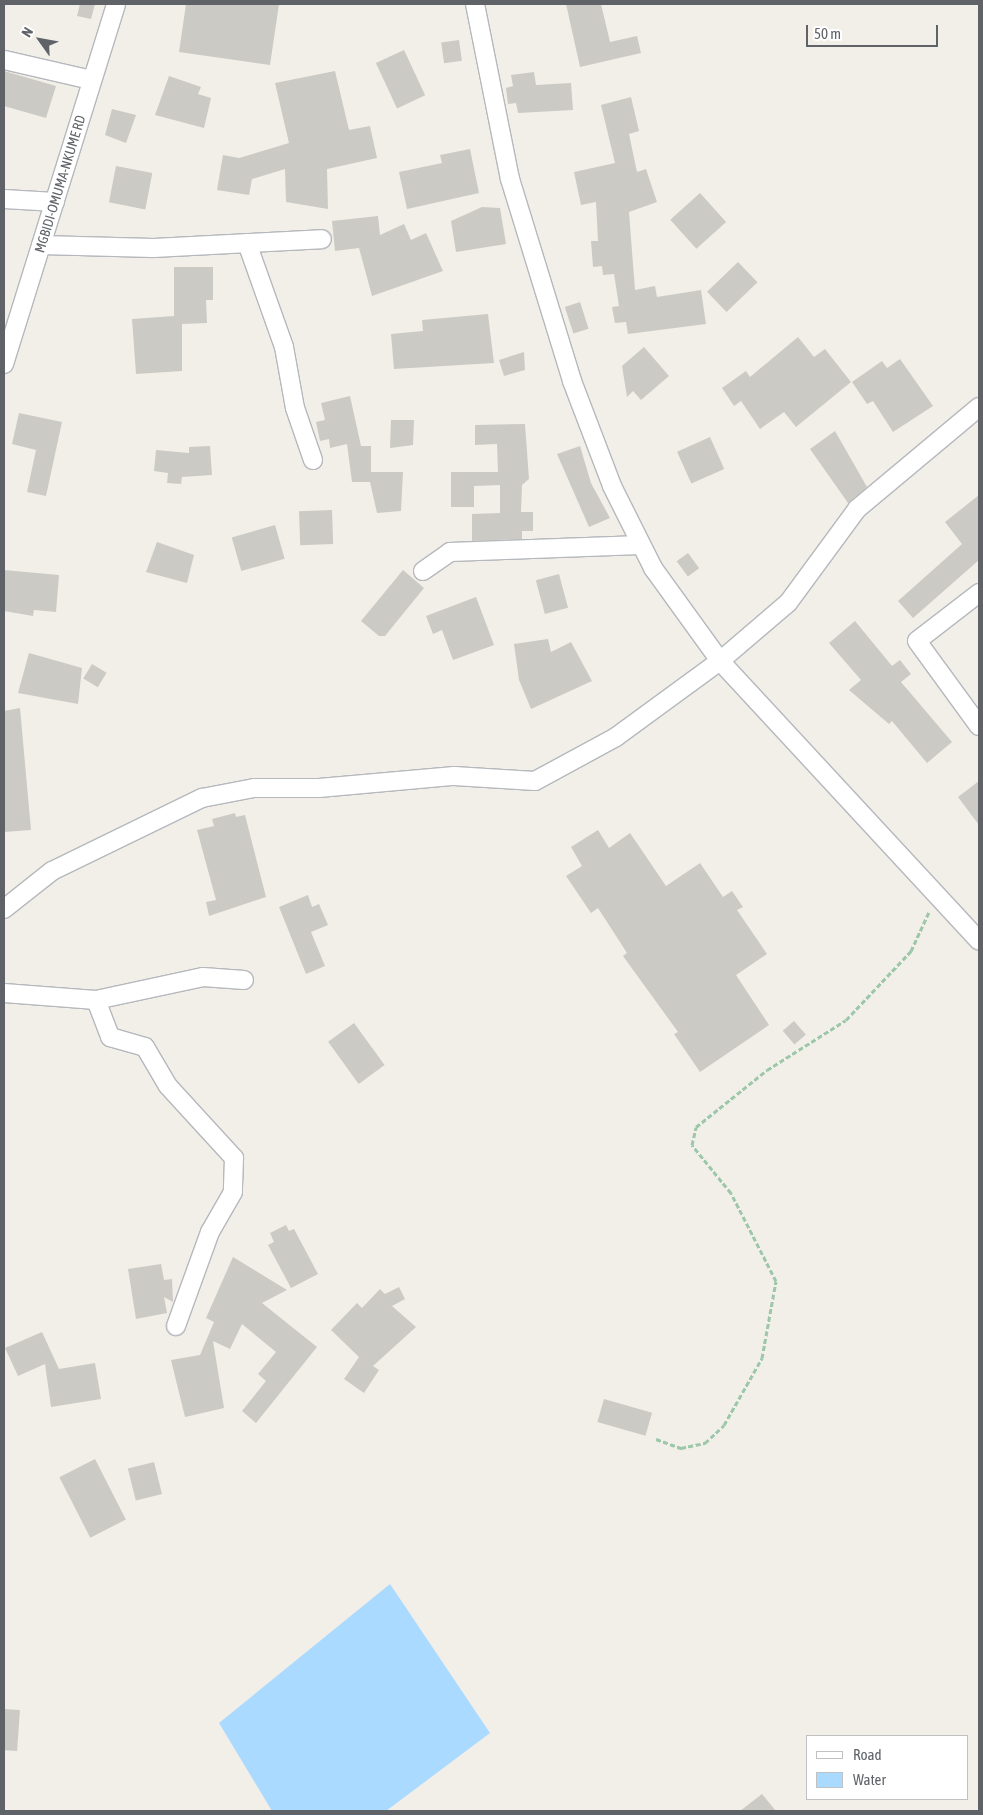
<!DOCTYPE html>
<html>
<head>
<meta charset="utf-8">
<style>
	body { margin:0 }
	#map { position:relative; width:983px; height:1815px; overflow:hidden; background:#f1efe8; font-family:"Asap Condensed",sans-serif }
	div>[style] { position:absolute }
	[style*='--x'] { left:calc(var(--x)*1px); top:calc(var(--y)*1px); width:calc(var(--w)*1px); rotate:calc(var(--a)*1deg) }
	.water>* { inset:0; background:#aadaff }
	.building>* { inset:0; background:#cccac5; transform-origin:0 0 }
	.path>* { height:3px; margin-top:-1.5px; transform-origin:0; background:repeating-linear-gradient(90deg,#9cc7a9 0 5px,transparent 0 7.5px) }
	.roads { filter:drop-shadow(1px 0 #b5b8bc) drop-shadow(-1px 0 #b5b8bc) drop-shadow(0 1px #b5b8bc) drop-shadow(0 -1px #b5b8bc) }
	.minor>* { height:18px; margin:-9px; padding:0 9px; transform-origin:9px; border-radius:9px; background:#fff }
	span { translate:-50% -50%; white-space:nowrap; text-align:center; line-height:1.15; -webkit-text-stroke:5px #fff; paint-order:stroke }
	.street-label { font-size:14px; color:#5f6368 }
	.frame { position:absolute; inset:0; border:5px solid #5f6368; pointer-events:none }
	.legend { position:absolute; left:806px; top:1735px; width:162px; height:65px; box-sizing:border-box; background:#fff; border:1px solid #bfc1c3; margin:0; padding:6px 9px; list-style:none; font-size:15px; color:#5f6368 }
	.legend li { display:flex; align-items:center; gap:10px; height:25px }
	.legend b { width:25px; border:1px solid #bfc1c3 }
	.north { position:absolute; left:15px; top:15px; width:50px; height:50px; -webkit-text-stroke:4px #fff; paint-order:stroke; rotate:302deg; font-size:14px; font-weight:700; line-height:20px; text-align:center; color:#5f6368 }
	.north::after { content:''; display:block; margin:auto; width:18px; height:22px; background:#5f6368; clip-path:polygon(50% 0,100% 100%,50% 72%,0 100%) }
	.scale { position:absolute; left:806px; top:25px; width:132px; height:22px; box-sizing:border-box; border:2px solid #5f6368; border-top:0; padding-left:6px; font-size:15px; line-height:18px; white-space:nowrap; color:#5f6368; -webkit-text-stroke:4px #fff; paint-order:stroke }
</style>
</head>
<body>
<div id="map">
	<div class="water">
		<i style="clip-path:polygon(390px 1584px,490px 1733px,386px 1811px,272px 1811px,219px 1723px)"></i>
	</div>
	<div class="building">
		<i style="clip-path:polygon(80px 4px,95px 4px,91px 19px,77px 16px)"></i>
		<i style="clip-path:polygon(186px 4px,279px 4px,270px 65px,179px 52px)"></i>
		<i style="clip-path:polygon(566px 4px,601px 4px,610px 42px,637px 36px,641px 53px,580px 67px)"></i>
		<i style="left:459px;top:40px;width:21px;height:18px;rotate:82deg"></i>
		<i style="left:404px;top:50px;width:50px;height:31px;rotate:65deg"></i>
		<i style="clip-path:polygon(4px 71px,56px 86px,46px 118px,4px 106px)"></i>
		<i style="clip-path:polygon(335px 71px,349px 130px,370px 126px,377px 158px,327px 169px,328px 209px,286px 202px,285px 169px,252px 179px,249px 195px,217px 190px,223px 155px,239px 158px,289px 143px,275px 83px)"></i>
		<i style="clip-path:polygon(534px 72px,536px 85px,571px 83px,573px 110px,518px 113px,516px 103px,508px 104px,506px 88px,513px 86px,511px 75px)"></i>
		<i style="clip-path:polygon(169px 76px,201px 87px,198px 94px,211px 98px,204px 128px,155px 115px)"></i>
		<i style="clip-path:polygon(631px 97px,639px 131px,629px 134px,637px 172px,646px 169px,657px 202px,629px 212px,635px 290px,655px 286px,657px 297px,701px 290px,706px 324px,628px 334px,626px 322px,615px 323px,612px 307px,619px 306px,614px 274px,603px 275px,602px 266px,593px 267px,591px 241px,598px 241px,596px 202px,581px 205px,574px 172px,615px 163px,601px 105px)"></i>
		<i style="clip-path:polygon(112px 109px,136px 115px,126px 143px,105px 135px)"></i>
		<i style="clip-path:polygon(470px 149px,479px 193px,407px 209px,399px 172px,442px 163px,440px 155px)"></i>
		<i style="left:116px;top:166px;width:37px;height:37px;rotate:11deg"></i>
		<i style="left:700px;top:193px;width:39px;height:40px;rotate:48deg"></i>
		<i style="clip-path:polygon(482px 207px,500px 208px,506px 244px,456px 252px,451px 221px)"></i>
		<i style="clip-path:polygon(378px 216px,380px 235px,404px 224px,411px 240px,426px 233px,443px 271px,372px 296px,359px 248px,335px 251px,332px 221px)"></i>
		<i style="left:738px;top:262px;width:28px;height:43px;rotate:46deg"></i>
		<i style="clip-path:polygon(174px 267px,213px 267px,213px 300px,206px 300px,207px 323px,182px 324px,182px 371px,136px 374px,132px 319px,174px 316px)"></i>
		<i style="left:580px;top:302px;width:28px;height:16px;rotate:72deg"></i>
		<i style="clip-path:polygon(488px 314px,494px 363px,394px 369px,391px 334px,423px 331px,422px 320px)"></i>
		<i style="clip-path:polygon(798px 337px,814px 357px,825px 349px,851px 382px,796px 427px,784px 412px,760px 429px,741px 401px,734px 406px,722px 388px,746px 371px,750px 377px)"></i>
		<i style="clip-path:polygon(644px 347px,669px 376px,641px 400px,633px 391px,627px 397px,622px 366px)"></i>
		<i style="clip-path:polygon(524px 352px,525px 370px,504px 376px,499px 360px)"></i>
		<i style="clip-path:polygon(900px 359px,933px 406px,893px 432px,873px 401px,867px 404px,852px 382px,882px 361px,887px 368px)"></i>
		<i style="clip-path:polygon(350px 396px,361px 446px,371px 446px,371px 472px,403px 472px,401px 511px,377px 513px,370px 482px,352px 482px,347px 444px,330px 448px,329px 439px,320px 441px,316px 422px,325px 420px,321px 403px)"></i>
		<i style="clip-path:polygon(19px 413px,62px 422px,46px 496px,27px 492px,36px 450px,12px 444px)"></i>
		<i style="clip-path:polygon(391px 420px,414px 420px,413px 445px,390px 448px)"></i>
		<i style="clip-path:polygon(525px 424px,529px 479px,522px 485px,521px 512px,533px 512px,533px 531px,522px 531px,522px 539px,472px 541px,472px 514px,500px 513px,500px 485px,474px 486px,474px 507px,451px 507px,451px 472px,498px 472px,497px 444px,475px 445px,475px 425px)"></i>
		<i style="clip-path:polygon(835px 431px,867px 487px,848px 503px,810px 449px)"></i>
		<i style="left:710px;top:437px;width:35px;height:36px;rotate:66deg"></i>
		<i style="clip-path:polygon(210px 446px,212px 475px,182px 477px,181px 484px,167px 483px,168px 473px,154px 471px,156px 450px,189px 453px,189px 447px)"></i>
		<i style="clip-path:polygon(580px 446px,591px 483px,610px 518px,589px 527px,557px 454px)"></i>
		<i style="clip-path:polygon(979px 495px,979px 560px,913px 618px,898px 601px,962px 544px,945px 522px)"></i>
		<i style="left:332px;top:510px;width:34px;height:33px;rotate:88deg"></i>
		<i style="left:275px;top:525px;width:35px;height:45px;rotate:74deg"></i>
		<i style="clip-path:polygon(157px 542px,194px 555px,187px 583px,146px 572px)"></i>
		<i style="left:688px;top:553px;width:19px;height:14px;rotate:54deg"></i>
		<i style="clip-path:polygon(4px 570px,59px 575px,56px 612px,34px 610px,33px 616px,4px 611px)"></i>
		<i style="clip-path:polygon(403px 570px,424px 588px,385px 636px,379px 636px,361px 621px)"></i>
		<i style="left:559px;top:574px;width:35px;height:24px;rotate:75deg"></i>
		<i style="clip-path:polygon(476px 597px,494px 645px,453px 660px,442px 630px,433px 634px,426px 616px)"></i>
		<i style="clip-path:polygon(855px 621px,892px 666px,900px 660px,911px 674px,901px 682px,952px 742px,927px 763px,892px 721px,889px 724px,849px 690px,861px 680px,829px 643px)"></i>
		<i style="clip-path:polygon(548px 639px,551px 652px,571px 642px,592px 681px,531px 709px,519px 680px,514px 644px)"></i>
		<i style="clip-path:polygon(29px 653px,82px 668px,78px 704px,18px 693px)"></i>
		<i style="left:92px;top:664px;width:17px;height:17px;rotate:31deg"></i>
		<i style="clip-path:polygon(20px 708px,31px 830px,4px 832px,4px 711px)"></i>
		<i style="clip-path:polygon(979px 781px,979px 825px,958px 797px)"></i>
		<i style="clip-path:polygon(235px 813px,236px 817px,245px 815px,266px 897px,209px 916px,206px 902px,216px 900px,197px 830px,214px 826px,212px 819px)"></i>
		<i style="clip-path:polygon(598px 830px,609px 848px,630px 833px,666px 886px,700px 863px,723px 897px,732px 891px,743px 907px,737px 910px,767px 954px,736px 975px,769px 1025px,700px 1072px,674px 1034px,678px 1032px,623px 956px,627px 953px,598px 908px,591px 913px,566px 876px,582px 866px,571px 847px)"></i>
		<i style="clip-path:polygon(308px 895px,312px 907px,319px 904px,328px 925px,311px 932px,325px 966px,306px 974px,279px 907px)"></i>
		<i style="left:794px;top:1021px;width:18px;height:15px;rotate:49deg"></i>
		<i style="left:354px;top:1023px;width:52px;height:32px;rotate:54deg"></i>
		<i style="clip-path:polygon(286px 1225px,289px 1231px,294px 1229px,318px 1274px,291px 1288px,268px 1245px,274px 1242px,270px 1233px)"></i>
		<i style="clip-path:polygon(233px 1257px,287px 1290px,262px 1303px,317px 1347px,256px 1423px,242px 1411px,266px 1381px,258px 1374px,276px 1352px,242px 1324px,230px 1349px,213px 1341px,224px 1408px,185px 1417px,171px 1360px,200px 1355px,214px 1322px,206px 1318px)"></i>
		<i style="clip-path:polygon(161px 1264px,164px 1280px,172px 1279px,173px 1302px,164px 1297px,167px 1313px,136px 1319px,128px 1269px)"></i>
		<i style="clip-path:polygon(399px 1287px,405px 1299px,392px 1306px,416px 1327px,373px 1366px,379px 1370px,364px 1393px,344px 1379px,359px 1357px,331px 1330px,357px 1303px,362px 1308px,380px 1289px,385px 1294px)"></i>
		<i style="clip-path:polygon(42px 1332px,59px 1369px,95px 1363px,101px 1399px,51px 1407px,45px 1364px,18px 1376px,5px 1348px)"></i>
		<i style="left:604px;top:1399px;width:50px;height:24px;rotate:16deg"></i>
		<i style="left:95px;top:1459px;width:68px;height:40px;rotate:63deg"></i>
		<i style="left:154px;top:1462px;width:33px;height:27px;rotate:76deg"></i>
		<i style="left:4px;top:1709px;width:16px;height:41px;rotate:4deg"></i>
		<i style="clip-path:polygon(762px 1794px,776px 1811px,740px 1811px)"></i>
	</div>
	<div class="path">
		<i style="--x:656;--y:1439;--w:27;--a:20"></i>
		<i style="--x:681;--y:1448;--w:25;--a:-12"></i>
		<i style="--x:705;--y:1443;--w:26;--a:-43"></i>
		<i style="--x:724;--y:1425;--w:77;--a:-60.4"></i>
		<i style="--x:762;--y:1358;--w:78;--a:-79.7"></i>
		<i style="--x:776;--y:1281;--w:99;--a:-117.1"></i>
		<i style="--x:731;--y:1193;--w:62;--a:-129.1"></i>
		<i style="--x:692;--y:1145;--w:18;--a:-77"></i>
		<i style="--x:696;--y:1127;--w:91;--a:-38.8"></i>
		<i style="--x:767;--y:1070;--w:93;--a:-32.3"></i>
		<i style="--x:846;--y:1020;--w:95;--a:-46.7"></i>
		<i style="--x:911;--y:951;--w:43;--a:-65.2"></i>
	</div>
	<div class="roads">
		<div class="minor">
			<i style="--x:475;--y:4;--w:178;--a:78.7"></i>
			<i style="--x:510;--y:179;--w:211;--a:72.9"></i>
			<i style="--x:572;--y:381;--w:112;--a:69.1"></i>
			<i style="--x:612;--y:486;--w:92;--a:63.4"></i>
			<i style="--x:653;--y:568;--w:115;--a:54.2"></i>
			<i style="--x:720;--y:661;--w:381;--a:47.2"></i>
			<i style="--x:4;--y:60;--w:89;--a:12.9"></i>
			<i style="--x:4;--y:199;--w:51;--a:3.4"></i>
			<i style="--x:247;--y:243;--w:110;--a:70.4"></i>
			<i style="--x:284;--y:347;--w:62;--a:79.8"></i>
			<i style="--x:295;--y:408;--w:55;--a:70.9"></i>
			<i style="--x:41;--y:245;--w:112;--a:1.5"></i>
			<i style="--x:153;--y:248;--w:169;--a:-3"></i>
			<i style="--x:4;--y:364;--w:377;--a:-72.7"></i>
			<i style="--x:423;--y:571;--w:33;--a:-35"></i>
			<i style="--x:450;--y:552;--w:191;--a:-2.1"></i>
			<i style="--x:979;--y:593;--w:78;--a:142.3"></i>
			<i style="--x:917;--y:641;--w:105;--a:53.9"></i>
			<i style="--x:4;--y:909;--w:61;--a:-38.4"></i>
			<i style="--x:52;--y:871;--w:167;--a:-26"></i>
			<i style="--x:202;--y:798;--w:53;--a:-10.9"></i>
			<i style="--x:254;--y:788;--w:65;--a:0"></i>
			<i style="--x:319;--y:788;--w:136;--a:-5.1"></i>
			<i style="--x:454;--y:776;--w:81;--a:3.5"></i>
			<i style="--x:535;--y:781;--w:92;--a:-28.5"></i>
			<i style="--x:616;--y:737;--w:129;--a:-36.2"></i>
			<i style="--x:720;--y:661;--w:89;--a:-40.5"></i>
			<i style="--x:788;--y:603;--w:117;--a:-53.7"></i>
			<i style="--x:857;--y:509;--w:159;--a:-39.9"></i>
			<i style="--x:4;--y:993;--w:92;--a:4.4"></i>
			<i style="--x:96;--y:1000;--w:109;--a:-12.1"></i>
			<i style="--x:203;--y:977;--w:41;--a:4.2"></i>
			<i style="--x:96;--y:1000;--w:40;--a:69"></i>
			<i style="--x:110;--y:1037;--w:36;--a:16"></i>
			<i style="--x:145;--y:1047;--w:45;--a:59.5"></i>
			<i style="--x:168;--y:1086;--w:98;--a:47.5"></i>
			<i style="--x:234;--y:1158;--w:34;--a:92"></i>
			<i style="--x:233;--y:1192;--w:46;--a:119.9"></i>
			<i style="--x:210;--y:1232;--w:100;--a:109.9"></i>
		</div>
	</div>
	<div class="street-label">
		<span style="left:60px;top:184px;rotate:-73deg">MGBIDI-OMUMA-NKUME RD</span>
	</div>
	<div class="frame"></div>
	<ul class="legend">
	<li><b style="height:6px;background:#fff"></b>Road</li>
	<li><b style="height:14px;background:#aadaff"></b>Water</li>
	</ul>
	<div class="north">N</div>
	<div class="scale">50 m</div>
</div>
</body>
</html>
